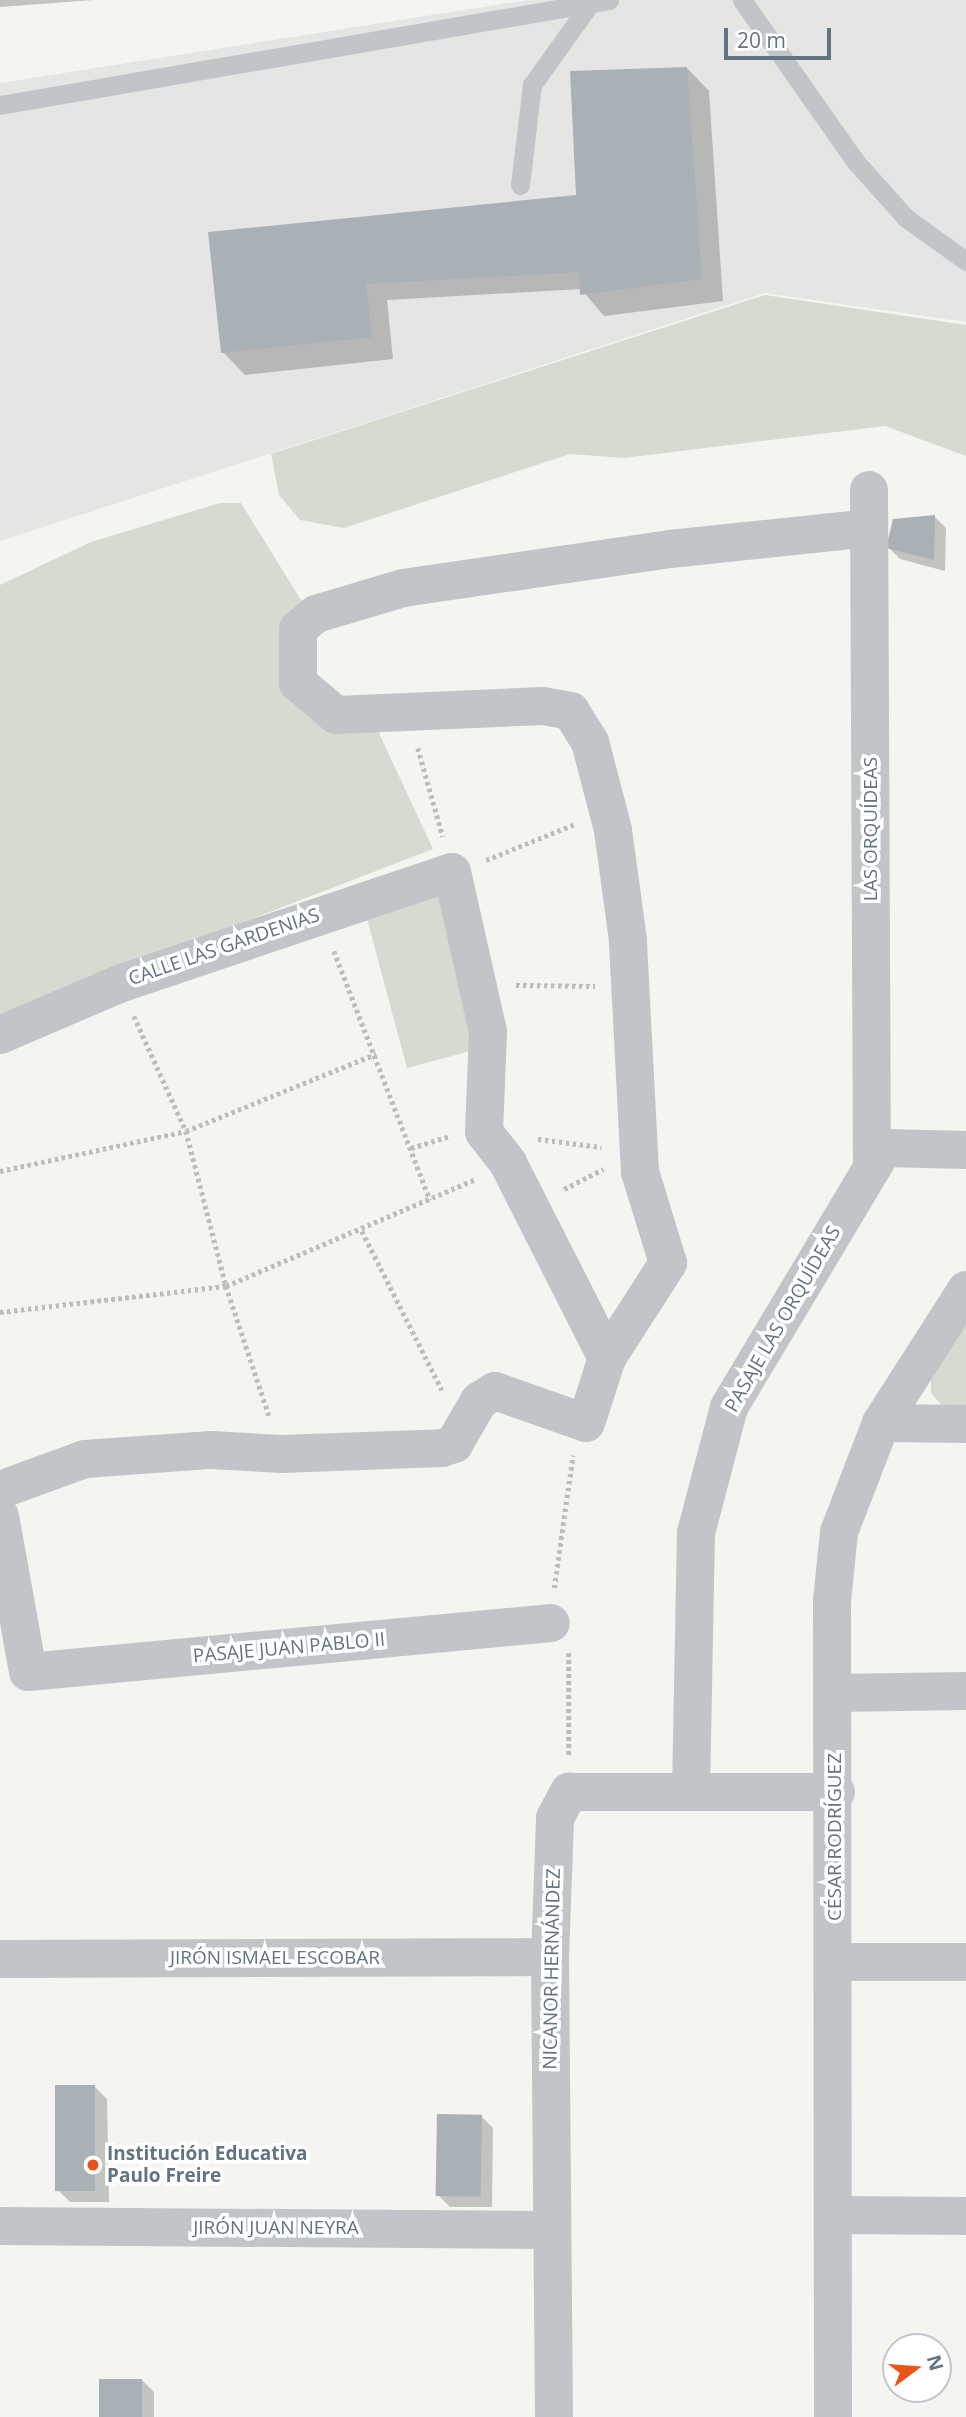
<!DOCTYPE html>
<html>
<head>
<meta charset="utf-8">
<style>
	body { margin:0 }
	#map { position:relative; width:966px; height:2417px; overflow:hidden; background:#f4f4f0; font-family:"Open Sans",sans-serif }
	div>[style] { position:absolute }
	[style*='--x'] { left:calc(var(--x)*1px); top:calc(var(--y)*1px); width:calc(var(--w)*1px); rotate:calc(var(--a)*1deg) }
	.built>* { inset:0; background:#e5e6e4 }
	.green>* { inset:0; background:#d5dbd1; transform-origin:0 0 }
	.shadow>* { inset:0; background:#0003 }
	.building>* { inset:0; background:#a9b1b7; transform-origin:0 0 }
	.path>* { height:4.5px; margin-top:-2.25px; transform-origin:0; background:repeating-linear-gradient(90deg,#bbbdbf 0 3.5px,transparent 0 7px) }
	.service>* { height:19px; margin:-9.5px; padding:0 9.5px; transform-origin:9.5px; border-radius:9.5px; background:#c1c5c8 }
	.minor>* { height:38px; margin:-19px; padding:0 19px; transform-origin:19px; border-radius:19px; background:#c1c5c8 }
	.dots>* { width:19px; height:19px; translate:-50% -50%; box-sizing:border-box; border:4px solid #fff; border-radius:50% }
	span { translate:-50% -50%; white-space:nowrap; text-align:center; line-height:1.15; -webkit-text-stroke:7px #fff; paint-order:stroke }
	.street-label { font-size:19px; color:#627382 }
	.poi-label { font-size:19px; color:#627382; font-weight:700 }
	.left { translate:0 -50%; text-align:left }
	.north { position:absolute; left:882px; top:2333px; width:70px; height:70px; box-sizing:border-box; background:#fff; border:2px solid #c0c7cd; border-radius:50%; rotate:74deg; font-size:19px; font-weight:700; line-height:28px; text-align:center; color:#627382 }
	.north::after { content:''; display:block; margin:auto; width:24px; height:32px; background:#e9541b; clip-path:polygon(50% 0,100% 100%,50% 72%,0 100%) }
	.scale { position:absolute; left:724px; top:28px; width:107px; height:32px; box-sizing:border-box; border:4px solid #627382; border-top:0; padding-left:9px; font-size:21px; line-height:24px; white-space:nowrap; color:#627382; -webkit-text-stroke:5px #fff; paint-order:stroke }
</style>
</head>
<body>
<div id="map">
	<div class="built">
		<i style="clip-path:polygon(528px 0,966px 0,966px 322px,765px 293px,0 541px,0 83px)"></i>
	</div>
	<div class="green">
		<i style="clip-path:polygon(765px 295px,966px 325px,966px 456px,885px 426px,624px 458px,570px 454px,344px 528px,300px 520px,279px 495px,271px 454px)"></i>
		<i style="clip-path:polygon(220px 503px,241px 503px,304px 605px,289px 655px,378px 731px,433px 849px,0 1016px,0 585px,91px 542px)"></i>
		<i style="left:446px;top:893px;width:159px;height:83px;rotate:75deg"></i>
		<i style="clip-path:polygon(966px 1324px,966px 1410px,944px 1408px,931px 1393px,931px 1376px)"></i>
	</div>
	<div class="shadow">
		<i style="clip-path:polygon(0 0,94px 0,0 7px)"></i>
		<i style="clip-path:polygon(687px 68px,709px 91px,723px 301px,604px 316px,581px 289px,387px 300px,393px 359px,245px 375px,223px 352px,210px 233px,577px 196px)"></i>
		<i style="clip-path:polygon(934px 516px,946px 528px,945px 571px,900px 559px,888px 547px)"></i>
		<i style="clip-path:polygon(95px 2087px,107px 2099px,109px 2202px,70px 2202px,58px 2190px)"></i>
		<i style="clip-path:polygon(481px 2116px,493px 2128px,492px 2207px,450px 2207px,438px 2195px)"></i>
		<i style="clip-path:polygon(142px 2380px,154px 2392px,154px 2417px,101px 2417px)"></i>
	</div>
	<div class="building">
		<i style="clip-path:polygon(687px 67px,702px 279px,580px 295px,579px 272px,366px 284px,372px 337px,221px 353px,208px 232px,576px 195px,570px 71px)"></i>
		<i style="clip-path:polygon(935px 515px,934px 560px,886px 548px,893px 519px)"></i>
		<i style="left:55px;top:2085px;width:40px;height:106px"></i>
		<i style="left:437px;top:2114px;width:45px;height:82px;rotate:1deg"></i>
		<i style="left:99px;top:2379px;width:43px;height:38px"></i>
	</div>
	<div class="path">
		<i style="--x:418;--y:748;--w:92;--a:74.3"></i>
		<i style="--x:486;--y:860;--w:96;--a:-22"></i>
		<i style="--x:334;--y:951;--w:267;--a:68.9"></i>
		<i style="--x:516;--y:985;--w:79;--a:0.7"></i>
		<i style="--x:134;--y:1016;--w:126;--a:65.7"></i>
		<i style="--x:186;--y:1131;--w:160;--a:75.5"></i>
		<i style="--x:226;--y:1286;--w:139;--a:71.6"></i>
		<i style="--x:538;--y:1139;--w:64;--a:7.1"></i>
		<i style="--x:411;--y:1148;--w:41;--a:-17.1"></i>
		<i style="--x:0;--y:1171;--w:190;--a:-12.1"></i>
		<i style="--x:186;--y:1131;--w:205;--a:-22.1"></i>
		<i style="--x:564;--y:1189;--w:44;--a:-27.1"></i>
		<i style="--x:362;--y:1231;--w:178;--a:63.3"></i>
		<i style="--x:0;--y:1312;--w:227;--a:-6.6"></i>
		<i style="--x:226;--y:1286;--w:272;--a:-23.2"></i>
		<i style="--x:554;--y:1588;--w:134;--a:-81.9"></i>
		<i style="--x:569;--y:1653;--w:104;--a:90"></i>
	</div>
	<div class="service">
		<i style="--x:742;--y:0;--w:197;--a:54.9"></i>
		<i style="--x:855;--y:161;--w:76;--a:48.2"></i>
		<i style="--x:906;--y:218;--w:74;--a:35.6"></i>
		<i style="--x:0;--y:105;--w:618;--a:-9.78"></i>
		<i style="--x:520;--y:185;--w:101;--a:-83.2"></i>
		<i style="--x:532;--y:85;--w:103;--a:-54.5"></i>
	</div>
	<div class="minor">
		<i style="--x:869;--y:490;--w:678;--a:89.75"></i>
		<i style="--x:0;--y:1035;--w:129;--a:-23.2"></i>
		<i style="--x:119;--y:984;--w:351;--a:-18.6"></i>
		<i style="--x:452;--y:872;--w:164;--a:77.3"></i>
		<i style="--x:488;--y:1032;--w:100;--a:92.3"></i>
		<i style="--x:484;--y:1132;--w:39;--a:52"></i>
		<i style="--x:508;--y:1163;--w:219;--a:63.1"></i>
		<i style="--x:881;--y:1423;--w:85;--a:0.7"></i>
		<i style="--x:0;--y:1490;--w:90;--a:-20"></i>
		<i style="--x:85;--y:1459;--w:127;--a:-4.1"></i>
		<i style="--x:212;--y:1450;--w:70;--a:3.3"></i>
		<i style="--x:282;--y:1454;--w:160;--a:-2.1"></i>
		<i style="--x:442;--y:1448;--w:13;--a:-18"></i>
		<i style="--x:454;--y:1444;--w:50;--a:-59.8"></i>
		<i style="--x:479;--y:1401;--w:19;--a:-32"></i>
		<i style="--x:495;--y:1391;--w:96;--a:19.4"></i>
		<i style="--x:586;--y:1423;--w:68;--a:-72.1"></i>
		<i style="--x:607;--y:1358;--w:113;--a:-57.3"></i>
		<i style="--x:668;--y:1263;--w:95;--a:-107.1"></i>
		<i style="--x:640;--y:1172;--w:232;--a:-93"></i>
		<i style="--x:628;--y:940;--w:111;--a:-97.8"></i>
		<i style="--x:613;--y:830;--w:91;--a:-104.6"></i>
		<i style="--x:590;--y:742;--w:36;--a:-122"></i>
		<i style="--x:571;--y:711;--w:28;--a:-170"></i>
		<i style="--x:543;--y:706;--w:207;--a:177.5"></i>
		<i style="--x:336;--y:715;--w:50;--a:-139.9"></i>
		<i style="--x:298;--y:683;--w:54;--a:-90"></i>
		<i style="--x:298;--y:629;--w:23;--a:-40"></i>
		<i style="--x:316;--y:614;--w:91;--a:-16.6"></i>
		<i style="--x:403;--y:588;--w:270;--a:-8.3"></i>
		<i style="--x:670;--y:549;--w:200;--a:-6"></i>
		<i style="--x:0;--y:1516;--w:158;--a:79.8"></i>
		<i style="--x:28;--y:1672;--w:525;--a:-5.35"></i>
		<i style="--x:835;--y:1693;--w:131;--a:-0.9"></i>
		<i style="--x:691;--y:1792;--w:259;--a:-88.9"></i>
		<i style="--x:696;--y:1533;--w:130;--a:-75.3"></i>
		<i style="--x:729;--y:1407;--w:302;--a:-59.1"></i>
		<i style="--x:884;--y:1148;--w:82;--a:1.4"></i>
		<i style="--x:0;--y:1959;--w:550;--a:-0.21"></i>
		<i style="--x:835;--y:1962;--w:131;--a:0"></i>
		<i style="--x:835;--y:2215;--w:131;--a:0.4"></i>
		<i style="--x:0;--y:2226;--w:552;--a:0.42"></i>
		<i style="--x:554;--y:2417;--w:460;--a:-90.5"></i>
		<i style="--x:550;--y:1957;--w:139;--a:-87.9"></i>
		<i style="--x:555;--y:1818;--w:30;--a:-62"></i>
		<i style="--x:569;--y:1792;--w:267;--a:0"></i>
		<i style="--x:833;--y:2417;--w:816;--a:-90.07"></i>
		<i style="--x:832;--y:1601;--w:69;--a:-84.2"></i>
		<i style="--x:839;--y:1532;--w:117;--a:-68.9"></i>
		<i style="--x:881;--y:1423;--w:158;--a:-57.4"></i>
	</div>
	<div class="dots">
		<i style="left:93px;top:2165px;background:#e9541b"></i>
	</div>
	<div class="street-label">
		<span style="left:871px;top:829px;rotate:-90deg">LAS ORQUÍDEAS</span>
		<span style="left:224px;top:947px;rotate:-19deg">CALLE LAS GARDENIAS</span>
		<span style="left:783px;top:1319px;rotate:-60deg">PASAJE LAS ORQUÍDEAS</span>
		<span style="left:289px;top:1648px;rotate:-5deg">PASAJE JUAN PABLO II</span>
		<span style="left:835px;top:1837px;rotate:-90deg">CÉSAR RODRÍGUEZ</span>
		<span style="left:275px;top:1958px">JIRÓN ISMAEL ESCOBAR</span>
		<span style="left:552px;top:1969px;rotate:-89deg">NICANOR HERNÁNDEZ</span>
		<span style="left:276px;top:2228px">JIRÓN JUAN NEYRA</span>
	</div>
	<div class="poi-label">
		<span class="left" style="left:107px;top:2165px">Institución Educativa<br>Paulo Freire</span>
	</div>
	<div class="north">N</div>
	<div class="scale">20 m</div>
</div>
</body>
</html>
